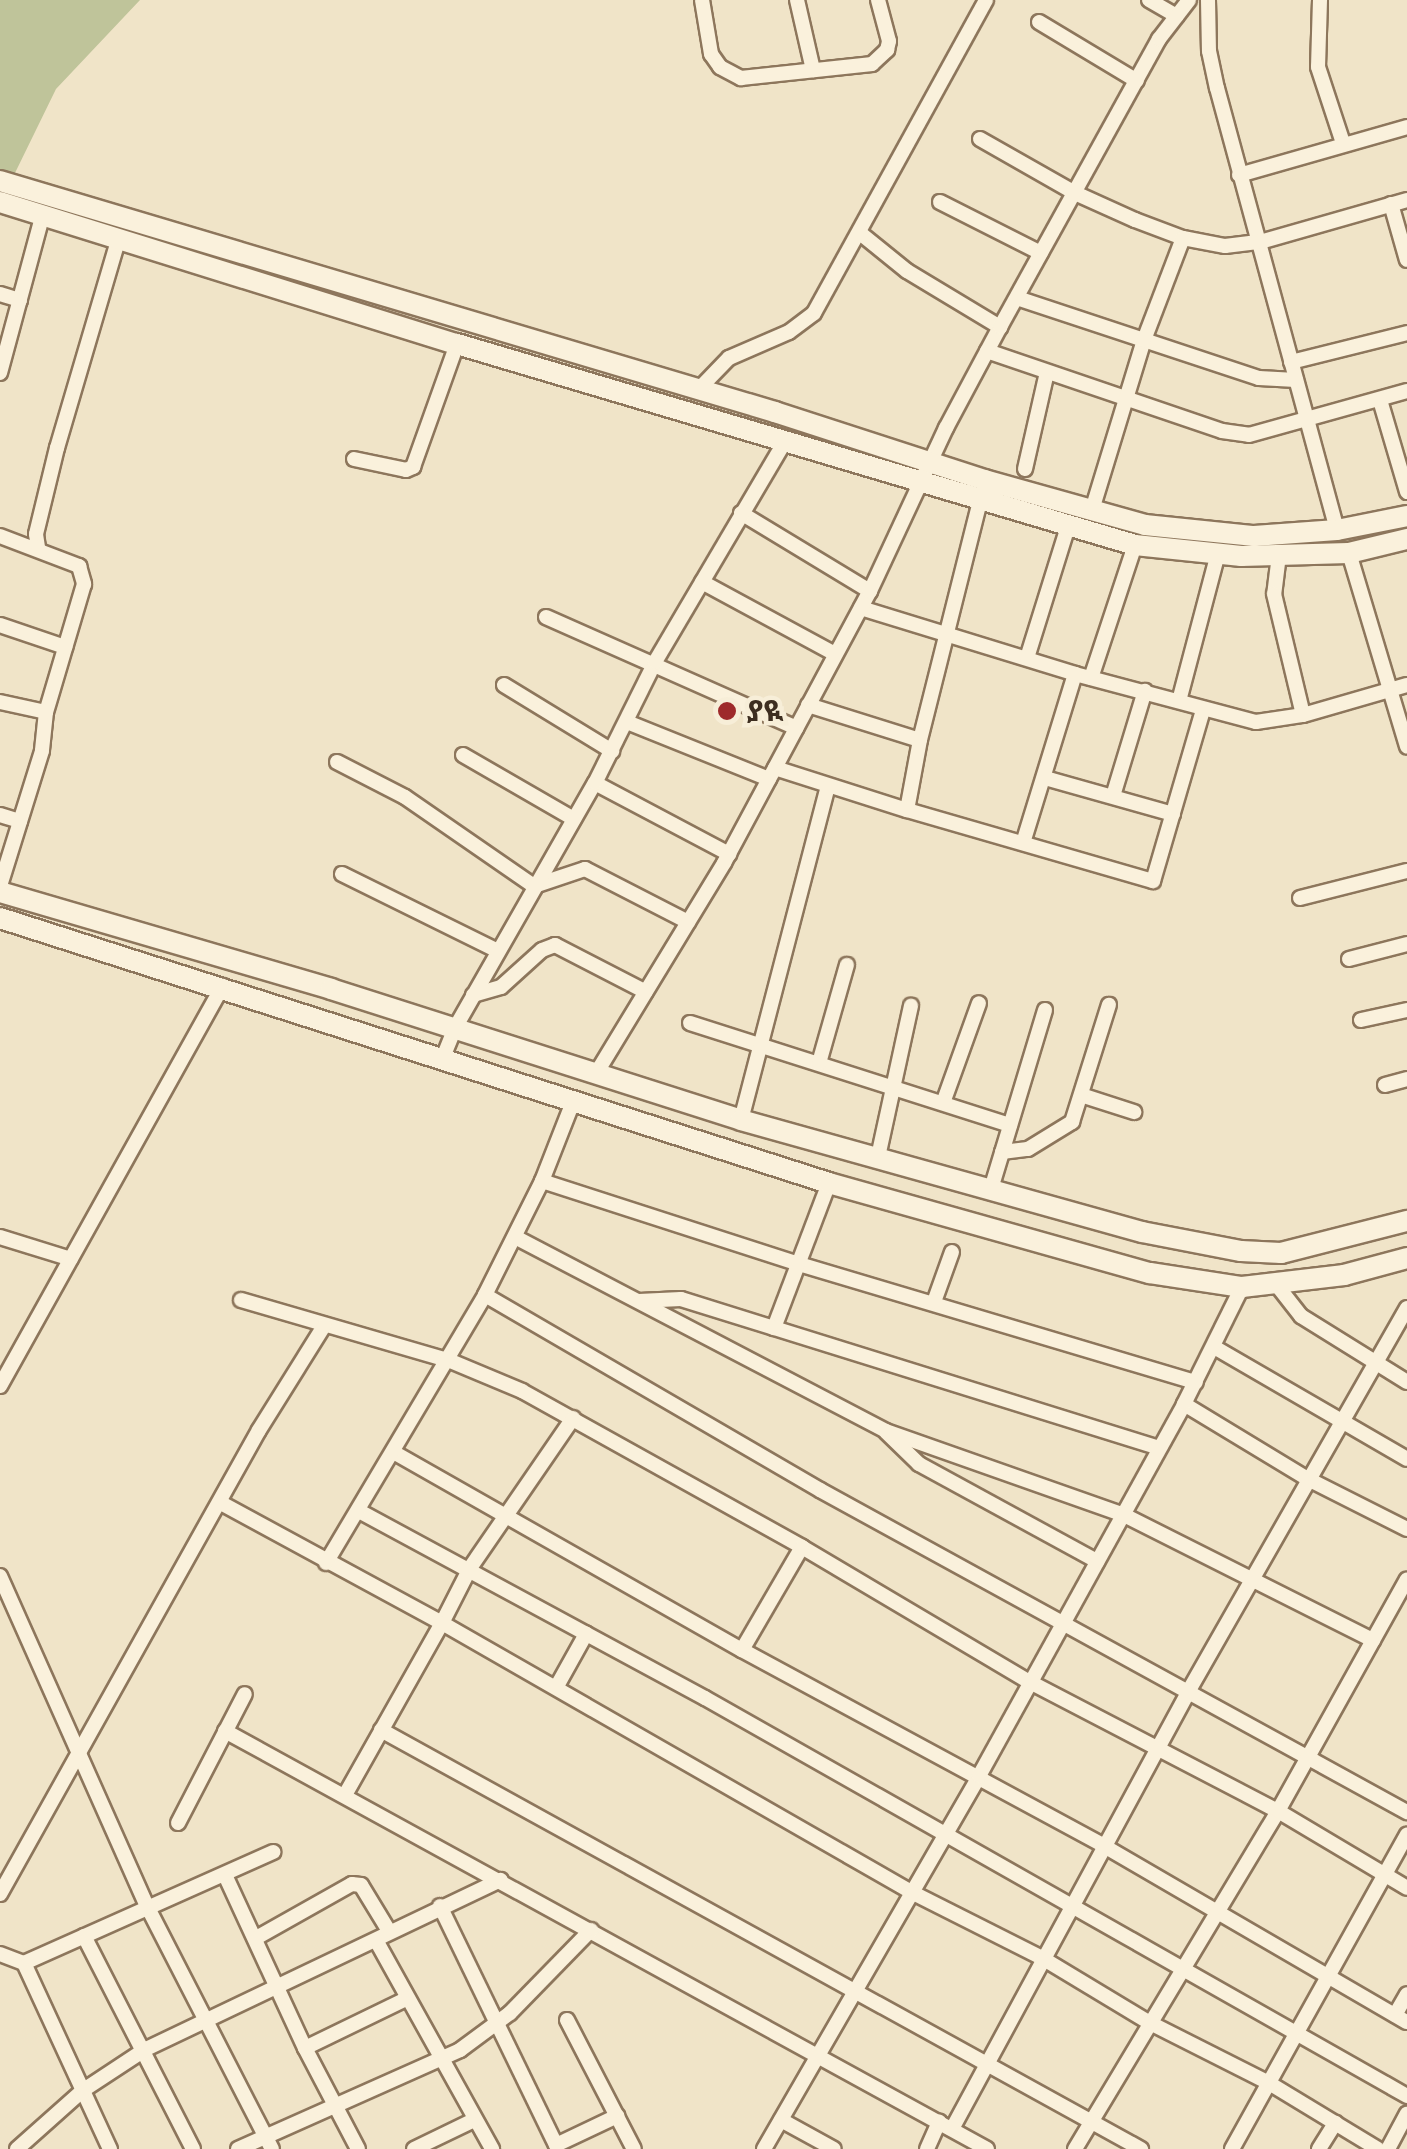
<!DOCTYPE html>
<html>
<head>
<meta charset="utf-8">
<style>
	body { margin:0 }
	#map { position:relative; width:1407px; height:2149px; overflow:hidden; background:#f0e4c8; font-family:"Times New Roman","Noto Sans Ethiopic",serif }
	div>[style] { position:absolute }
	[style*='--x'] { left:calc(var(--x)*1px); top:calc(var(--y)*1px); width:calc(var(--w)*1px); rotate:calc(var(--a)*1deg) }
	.cemetery>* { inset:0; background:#bfc49a }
	.roads { filter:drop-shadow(2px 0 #8d765c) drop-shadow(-2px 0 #8d765c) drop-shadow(0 2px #8d765c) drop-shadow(0 -2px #8d765c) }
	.street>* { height:14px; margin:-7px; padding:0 7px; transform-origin:7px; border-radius:7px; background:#faf1dc }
	.secondary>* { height:20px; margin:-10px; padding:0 10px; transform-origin:10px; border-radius:10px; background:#faf1dc }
	.dots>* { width:28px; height:28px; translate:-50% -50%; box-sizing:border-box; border:5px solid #f7eed8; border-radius:50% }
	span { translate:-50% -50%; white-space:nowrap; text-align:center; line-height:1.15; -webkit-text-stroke:9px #f7eed8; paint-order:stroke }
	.poi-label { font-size:30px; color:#3d2e20; font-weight:700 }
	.left { translate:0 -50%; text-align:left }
</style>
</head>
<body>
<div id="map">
	<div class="cemetery">
		<i style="clip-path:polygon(0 0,140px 0,56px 89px,14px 175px,0 171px)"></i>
	</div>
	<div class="roads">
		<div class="street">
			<i style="--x:702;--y:0;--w:55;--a:80.5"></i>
			<i style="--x:711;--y:54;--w:16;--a:55"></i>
			<i style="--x:720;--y:67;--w:24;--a:28"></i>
			<i style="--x:741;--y:78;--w:132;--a:-6.1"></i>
			<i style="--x:872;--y:64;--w:21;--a:-43"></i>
			<i style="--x:887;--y:50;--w:9;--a:-77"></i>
			<i style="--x:889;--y:41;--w:42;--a:-105"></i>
			<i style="--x:797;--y:0;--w:72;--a:77.1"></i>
			<i style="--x:1149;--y:0;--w:32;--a:30"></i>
			<i style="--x:1208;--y:0;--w:51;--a:88.9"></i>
			<i style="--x:1209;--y:51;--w:38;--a:78"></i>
			<i style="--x:1217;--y:88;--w:458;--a:74.8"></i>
			<i style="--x:1320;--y:0;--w:67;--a:91.7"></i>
			<i style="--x:1318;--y:67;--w:80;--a:71.8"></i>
			<i style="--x:1039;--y:22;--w:114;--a:31"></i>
			<i style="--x:980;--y:139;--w:109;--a:29.6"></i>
			<i style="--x:1075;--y:193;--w:66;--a:24.2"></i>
			<i style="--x:1135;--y:220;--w:51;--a:20.6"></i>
			<i style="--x:1183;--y:238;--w:43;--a:10.8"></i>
			<i style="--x:1225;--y:246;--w:35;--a:-7"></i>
			<i style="--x:1260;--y:242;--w:153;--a:-15.9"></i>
			<i style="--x:1239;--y:175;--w:175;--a:-15.9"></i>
			<i style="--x:940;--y:202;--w:113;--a:26.8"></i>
			<i style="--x:1391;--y:204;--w:58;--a:74.1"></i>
			<i style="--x:860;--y:233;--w:60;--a:39"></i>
			<i style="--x:907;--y:271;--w:109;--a:31.1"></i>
			<i style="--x:0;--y:294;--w:21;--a:17"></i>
			<i style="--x:1017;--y:298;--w:255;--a:18.3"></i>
			<i style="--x:1259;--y:378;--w:37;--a:3"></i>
			<i style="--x:987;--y:351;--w:248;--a:18.8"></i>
			<i style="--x:1222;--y:431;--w:27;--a:8"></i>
			<i style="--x:1249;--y:435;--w:164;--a:-15.6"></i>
			<i style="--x:1291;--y:362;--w:120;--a:-14"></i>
			<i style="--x:0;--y:373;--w:165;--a:-74.9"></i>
			<i style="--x:697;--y:391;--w:46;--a:-45.9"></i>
			<i style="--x:729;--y:358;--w:65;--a:-23.4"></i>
			<i style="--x:789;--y:332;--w:31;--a:-37"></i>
			<i style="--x:814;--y:313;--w:357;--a:-61.2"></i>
			<i style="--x:1380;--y:400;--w:96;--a:73.6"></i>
			<i style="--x:354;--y:459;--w:53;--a:11.9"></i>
			<i style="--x:406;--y:470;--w:8;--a:-23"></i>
			<i style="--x:413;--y:467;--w:131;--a:-70.3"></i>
			<i style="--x:1025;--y:469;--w:99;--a:-77.2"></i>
			<i style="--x:980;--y:501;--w:246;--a:104.1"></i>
			<i style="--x:920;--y:740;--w:71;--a:100.5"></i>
			<i style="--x:907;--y:810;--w:256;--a:16.1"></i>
			<i style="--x:1153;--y:881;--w:178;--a:-73.7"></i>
			<i style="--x:1092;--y:510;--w:178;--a:-73"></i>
			<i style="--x:1144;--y:340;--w:109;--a:-69.1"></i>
			<i style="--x:741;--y:513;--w:151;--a:31.2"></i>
			<i style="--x:0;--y:536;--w:85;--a:20.8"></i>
			<i style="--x:79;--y:566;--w:19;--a:74"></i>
			<i style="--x:84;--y:584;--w:134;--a:106.5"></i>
			<i style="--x:46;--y:712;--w:39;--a:96"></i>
			<i style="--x:42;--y:751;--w:141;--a:107.3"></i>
			<i style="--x:38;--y:547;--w:13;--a:-99"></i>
			<i style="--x:36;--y:534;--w:89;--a:-76.3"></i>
			<i style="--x:57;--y:448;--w:219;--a:-73.6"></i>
			<i style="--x:1349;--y:553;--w:202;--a:73.3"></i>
			<i style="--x:1279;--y:555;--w:39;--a:97"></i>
			<i style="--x:1274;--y:594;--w:124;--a:76.5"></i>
			<i style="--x:702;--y:582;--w:151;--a:28.4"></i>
			<i style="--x:861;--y:608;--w:224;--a:17.1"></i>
			<i style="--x:1075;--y:674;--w:187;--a:14.9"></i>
			<i style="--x:1256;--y:722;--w:48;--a:-8.5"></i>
			<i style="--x:1303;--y:715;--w:108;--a:-16.1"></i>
			<i style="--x:546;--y:617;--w:274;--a:23.9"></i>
			<i style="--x:0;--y:625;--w:69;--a:18.7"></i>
			<i style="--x:1027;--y:658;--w:138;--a:-72.7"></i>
			<i style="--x:1091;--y:678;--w:140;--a:-71.7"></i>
			<i style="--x:504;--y:685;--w:127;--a:31.4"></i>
			<i style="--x:1179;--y:701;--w:153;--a:-75.2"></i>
			<i style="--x:0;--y:702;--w:47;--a:12.3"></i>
			<i style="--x:808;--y:705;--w:117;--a:17.4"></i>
			<i style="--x:627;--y:722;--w:153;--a:21.9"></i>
			<i style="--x:463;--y:755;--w:128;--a:30"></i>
			<i style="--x:337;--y:762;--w:76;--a:27.2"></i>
			<i style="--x:405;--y:797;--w:157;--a:34.6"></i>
			<i style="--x:534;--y:886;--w:54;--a:-18.4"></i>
			<i style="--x:585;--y:869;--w:116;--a:27.2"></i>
			<i style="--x:775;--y:768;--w:139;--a:17.7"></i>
			<i style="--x:1045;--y:778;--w:133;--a:15.7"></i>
			<i style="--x:595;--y:783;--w:152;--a:27.9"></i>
			<i style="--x:1113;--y:796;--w:110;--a:-73.1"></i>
			<i style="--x:0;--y:815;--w:21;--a:17"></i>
			<i style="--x:1023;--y:843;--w:177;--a:-72.9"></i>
			<i style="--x:342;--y:874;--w:174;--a:26.3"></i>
			<i style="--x:1300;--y:898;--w:110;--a:-14.2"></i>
			<i style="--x:1349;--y:959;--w:60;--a:-14.5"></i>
			<i style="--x:473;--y:995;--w:29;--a:-16"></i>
			<i style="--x:501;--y:987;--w:55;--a:-42.1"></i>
			<i style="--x:542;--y:950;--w:14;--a:-21"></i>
			<i style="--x:555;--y:945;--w:102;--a:27.3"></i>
			<i style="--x:1361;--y:1020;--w:47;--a:-12.3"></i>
			<i style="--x:690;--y:1023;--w:336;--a:17.7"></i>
			<i style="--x:442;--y:1060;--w:35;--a:-68"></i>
			<i style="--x:455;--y:1028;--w:282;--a:-60.3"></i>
			<i style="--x:595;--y:783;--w:135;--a:-63.6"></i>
			<i style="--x:655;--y:662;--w:256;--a:-59.5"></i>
			<i style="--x:819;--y:1063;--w:102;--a:-74.1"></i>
			<i style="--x:597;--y:1072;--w:245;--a:-58.7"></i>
			<i style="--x:724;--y:863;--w:309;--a:-61.8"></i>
			<i style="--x:870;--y:591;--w:180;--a:-65"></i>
			<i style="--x:946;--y:428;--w:115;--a:-61.9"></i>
			<i style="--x:1000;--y:327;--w:329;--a:-61.1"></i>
			<i style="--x:1159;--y:39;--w:49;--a:-52.4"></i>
			<i style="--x:1385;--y:1085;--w:23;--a:-15"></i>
			<i style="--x:1081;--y:1095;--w:56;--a:17.8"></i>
			<i style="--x:943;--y:1103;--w:106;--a:-70.2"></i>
			<i style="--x:741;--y:1120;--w:344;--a:-75.4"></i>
			<i style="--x:1002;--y:1152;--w:26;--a:-7"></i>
			<i style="--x:1028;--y:1149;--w:52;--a:-31.5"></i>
			<i style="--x:1072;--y:1122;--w:123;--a:-72.5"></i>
			<i style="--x:878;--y:1157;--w:155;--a:-77.7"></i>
			<i style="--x:542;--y:1181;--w:270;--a:17.9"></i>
			<i style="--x:799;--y:1264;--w:414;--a:16.6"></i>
			<i style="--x:829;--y:1183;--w:155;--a:110.8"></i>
			<i style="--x:774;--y:1328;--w:403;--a:17.3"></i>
			<i style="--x:991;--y:1189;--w:187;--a:-73.2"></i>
			<i style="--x:0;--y:1237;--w:74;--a:17.2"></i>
			<i style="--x:515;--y:1237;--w:419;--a:27.6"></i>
			<i style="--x:886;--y:1431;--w:250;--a:19.4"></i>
			<i style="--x:1122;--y:1514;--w:281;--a:26.7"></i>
			<i style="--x:1276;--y:1284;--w:41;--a:52"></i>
			<i style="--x:1301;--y:1316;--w:125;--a:31.9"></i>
			<i style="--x:485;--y:1295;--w:388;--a:30.2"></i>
			<i style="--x:820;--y:1490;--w:670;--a:28.75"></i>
			<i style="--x:241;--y:1300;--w:216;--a:16.2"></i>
			<i style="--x:448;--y:1360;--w:80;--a:22.7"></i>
			<i style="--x:522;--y:1391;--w:321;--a:29.1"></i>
			<i style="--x:802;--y:1547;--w:263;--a:30.7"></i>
			<i style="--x:1028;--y:1681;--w:282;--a:27.5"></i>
			<i style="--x:1278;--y:1811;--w:150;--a:30.8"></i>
			<i style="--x:639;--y:1301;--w:42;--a:-2.7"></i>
			<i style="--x:681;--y:1299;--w:97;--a:17.3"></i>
			<i style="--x:934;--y:1302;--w:53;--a:-70.2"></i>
			<i style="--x:1214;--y:1347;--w:223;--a:30.1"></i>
			<i style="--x:0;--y:1386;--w:458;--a:-60.9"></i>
			<i style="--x:1184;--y:1404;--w:145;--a:31.2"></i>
			<i style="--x:1308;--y:1479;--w:111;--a:26.8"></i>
			<i style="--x:886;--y:1432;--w:46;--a:44.1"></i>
			<i style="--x:919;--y:1464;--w:203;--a:28.6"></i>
			<i style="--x:395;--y:1453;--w:399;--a:29.6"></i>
			<i style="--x:742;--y:1650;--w:412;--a:28.4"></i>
			<i style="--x:1104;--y:1846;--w:350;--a:30.2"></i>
			<i style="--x:221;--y:1503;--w:251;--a:28.5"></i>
			<i style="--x:442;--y:1623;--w:62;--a:-63"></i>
			<i style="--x:470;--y:1568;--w:182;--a:-55.5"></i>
			<i style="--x:359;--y:1511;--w:393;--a:28.4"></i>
			<i style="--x:705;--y:1698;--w:807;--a:29.55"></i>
			<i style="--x:326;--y:1563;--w:312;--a:-59.3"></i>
			<i style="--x:485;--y:1295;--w:127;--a:-63.4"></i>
			<i style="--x:542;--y:1181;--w:85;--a:-68.6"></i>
			<i style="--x:0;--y:1576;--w:361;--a:66"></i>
			<i style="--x:147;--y:1906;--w:273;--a:62.8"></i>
			<i style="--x:742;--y:1650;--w:119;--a:-59.8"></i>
			<i style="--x:557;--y:1686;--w:60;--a:-60.9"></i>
			<i style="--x:381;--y:1730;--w:868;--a:28.87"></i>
			<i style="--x:225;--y:1731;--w:869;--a:28.75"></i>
			<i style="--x:345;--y:1795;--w:197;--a:-60.6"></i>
			<i style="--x:442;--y:1623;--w:543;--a:29.82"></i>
			<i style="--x:913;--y:1893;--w:147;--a:26.7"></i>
			<i style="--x:1044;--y:1959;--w:124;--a:31.1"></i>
			<i style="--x:1150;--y:2023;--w:133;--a:26.8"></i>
			<i style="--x:1269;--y:2083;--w:127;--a:31.2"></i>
			<i style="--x:178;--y:1823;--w:145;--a:-62.6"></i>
			<i style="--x:225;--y:1875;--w:191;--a:65.2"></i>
			<i style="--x:305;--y:2048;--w:114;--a:62.3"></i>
			<i style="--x:0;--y:1894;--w:531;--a:-60.83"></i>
			<i style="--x:259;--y:1430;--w:123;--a:-58"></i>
			<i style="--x:440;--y:1906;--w:266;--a:64.1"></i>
			<i style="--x:556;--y:2145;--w:68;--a:-25.4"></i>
			<i style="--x:84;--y:1936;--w:239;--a:62.9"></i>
			<i style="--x:256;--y:1938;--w:110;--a:-29.4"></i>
			<i style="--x:352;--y:1884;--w:9;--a:6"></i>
			<i style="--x:361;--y:1885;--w:54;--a:58.7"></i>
			<i style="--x:377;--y:1942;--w:237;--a:60.9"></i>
			<i style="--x:0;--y:1954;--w:26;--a:21"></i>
			<i style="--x:24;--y:1963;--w:205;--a:65.2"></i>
			<i style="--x:24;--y:1963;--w:273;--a:-24"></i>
			<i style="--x:1395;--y:2015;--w:24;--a:-60"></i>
			<i style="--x:567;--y:2020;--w:145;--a:62.6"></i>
			<i style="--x:305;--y:2048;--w:114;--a:-25.9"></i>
			<i style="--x:781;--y:2120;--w:60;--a:28.7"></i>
			<i style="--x:952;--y:2129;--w:497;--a:-61.6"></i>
			<i style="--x:1188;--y:1692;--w:442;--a:-60.3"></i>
			<i style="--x:17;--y:2149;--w:87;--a:-41.7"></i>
			<i style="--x:82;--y:2091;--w:77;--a:-33.3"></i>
			<i style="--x:146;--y:2049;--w:393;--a:-25.5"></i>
			<i style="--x:238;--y:2149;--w:243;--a:-24"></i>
			<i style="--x:460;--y:2050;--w:62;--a:-36.5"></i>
			<i style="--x:510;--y:2013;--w:116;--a:-45.7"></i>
			<i style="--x:414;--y:2149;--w:67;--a:-25.8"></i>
			<i style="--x:764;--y:2149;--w:431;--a:-60"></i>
			<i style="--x:979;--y:1776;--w:425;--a:-61.1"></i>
			<i style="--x:1184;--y:1404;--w:131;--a:-63.6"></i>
			<i style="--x:927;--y:2149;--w:30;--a:-66"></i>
			<i style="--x:1075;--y:2149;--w:394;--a:-59"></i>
			<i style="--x:1278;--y:1811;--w:265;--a:-60.9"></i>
			<i style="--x:1232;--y:2149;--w:360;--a:-60.9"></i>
			<i style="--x:1319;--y:2149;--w:31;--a:-58"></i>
			<i style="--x:1388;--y:2149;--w:40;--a:-62"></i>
		</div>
		<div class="secondary">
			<i style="--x:0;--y:181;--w:809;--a:16.6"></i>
			<i style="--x:775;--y:412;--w:220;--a:18"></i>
			<i style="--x:984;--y:480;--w:167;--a:15.6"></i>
			<i style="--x:1145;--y:525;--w:110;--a:5.8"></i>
			<i style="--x:1254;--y:536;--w:83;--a:-4.1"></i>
			<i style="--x:1337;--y:530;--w:71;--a:-11.3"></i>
			<i style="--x:0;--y:202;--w:479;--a:17.3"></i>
			<i style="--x:457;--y:344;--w:707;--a:16.51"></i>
			<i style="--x:1135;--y:545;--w:107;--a:5.9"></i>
			<i style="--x:1241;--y:556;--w:108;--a:-1.6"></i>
			<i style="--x:1349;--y:553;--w:60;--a:-13.6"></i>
			<i style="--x:0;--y:892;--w:345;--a:16.3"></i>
			<i style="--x:331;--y:989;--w:430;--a:17.7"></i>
			<i style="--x:741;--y:1120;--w:416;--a:15.6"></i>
			<i style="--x:1142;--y:1232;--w:101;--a:10.9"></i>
			<i style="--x:1241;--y:1251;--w:40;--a:2.9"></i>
			<i style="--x:1281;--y:1253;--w:130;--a:-14.3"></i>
			<i style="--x:0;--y:918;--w:870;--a:17.73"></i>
			<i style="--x:829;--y:1183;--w:333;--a:15.7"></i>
			<i style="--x:1150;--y:1273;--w:93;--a:8.7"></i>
			<i style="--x:1242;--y:1287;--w:103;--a:-6.7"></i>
			<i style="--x:1344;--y:1275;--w:65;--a:-15.1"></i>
		</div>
	</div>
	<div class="dots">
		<i style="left:727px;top:711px;background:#9e2a2b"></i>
	</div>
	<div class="poi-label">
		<span class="left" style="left:747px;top:711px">ያዪ</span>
	</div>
</div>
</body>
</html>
